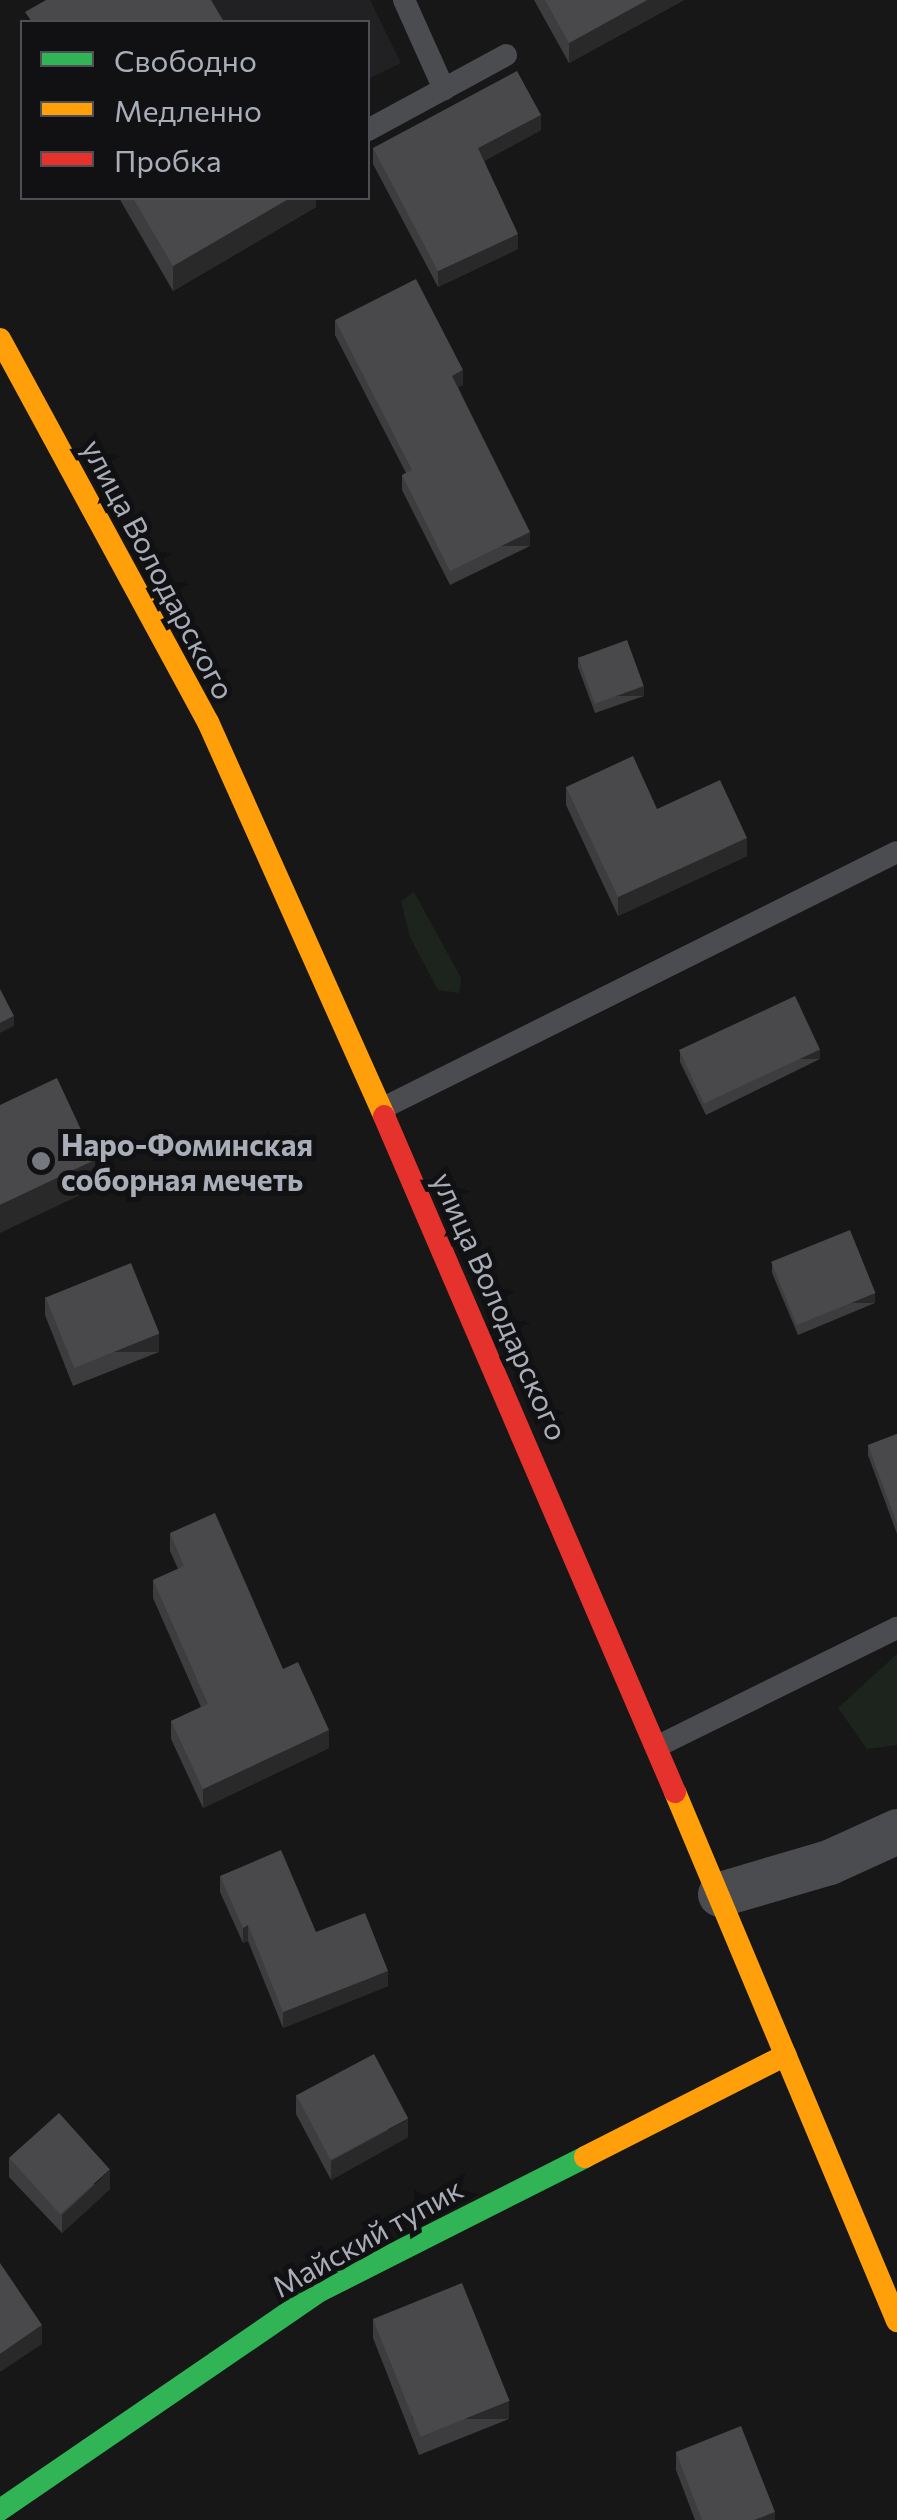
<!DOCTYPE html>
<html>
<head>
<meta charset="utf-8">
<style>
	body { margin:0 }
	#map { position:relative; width:897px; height:2520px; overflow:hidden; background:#171717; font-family:Commissioner,sans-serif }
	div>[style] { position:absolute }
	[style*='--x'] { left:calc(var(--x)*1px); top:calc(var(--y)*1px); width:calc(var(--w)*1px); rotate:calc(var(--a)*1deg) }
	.built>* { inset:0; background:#212123 }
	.green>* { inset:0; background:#1d241e }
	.lane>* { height:22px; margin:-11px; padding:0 11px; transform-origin:11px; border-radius:11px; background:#4b4c50 }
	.street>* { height:45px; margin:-22.5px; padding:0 22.5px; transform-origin:22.5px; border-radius:22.5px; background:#4b4c50 }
	.fast>* { height:22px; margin:-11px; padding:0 11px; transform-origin:11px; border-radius:11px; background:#30b455 }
	.slow>* { height:22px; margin:-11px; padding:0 11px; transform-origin:11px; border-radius:11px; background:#ff9f0a }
	.jam>* { height:22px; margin:-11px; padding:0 11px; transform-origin:11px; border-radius:11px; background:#e5322d }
	.wall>* { inset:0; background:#3d3d3f }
	.shaded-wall>* { inset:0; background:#29292a; transform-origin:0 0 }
	.building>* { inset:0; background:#49494c; transform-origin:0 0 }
	.dots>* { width:28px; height:28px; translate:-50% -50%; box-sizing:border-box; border:5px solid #111113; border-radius:50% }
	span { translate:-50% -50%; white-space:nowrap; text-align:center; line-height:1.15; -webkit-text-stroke:10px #111113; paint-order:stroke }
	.street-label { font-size:30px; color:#a8adb8 }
	.poi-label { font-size:30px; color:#a8adb8; font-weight:700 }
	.left { translate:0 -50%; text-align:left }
	.legend { position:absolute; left:20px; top:20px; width:350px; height:180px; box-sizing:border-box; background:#111113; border:2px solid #4d4f55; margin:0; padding:12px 18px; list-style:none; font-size:30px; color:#a8adb8 }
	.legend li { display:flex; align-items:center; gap:20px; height:50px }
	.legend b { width:50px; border:2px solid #4d4f55 }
</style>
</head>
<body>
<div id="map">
	<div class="built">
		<i style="clip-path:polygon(89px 0,370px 0,401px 63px,368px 79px,368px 22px,50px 22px)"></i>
	</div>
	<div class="green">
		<i style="clip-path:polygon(414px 892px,461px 978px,459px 993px,438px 990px,410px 937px,401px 901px)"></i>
		<i style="clip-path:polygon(897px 1654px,897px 1745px,867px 1749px,838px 1708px)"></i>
	</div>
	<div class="lane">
		<i style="--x:404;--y:0;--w:98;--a:65.8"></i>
		<i style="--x:368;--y:130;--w:157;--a:-28.5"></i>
		<i style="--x:381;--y:1109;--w:576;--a:-26.48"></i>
		<i style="--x:658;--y:1746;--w:267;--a:-26.3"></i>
	</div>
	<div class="street">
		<i style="--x:720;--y:1894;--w:114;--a:-16.4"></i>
		<i style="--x:829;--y:1862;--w:75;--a:-24.5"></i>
	</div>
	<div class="fast">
		<i style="--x:0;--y:2510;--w:388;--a:-34.4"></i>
		<i style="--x:320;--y:2291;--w:297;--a:-26.8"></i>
	</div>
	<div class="slow">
		<i style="--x:0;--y:339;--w:436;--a:61.5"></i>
		<i style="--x:208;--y:722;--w:432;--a:65.9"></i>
		<i style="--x:675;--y:1792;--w:574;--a:67.23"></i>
		<i style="--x:585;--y:2157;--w:225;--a:-26.9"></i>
	</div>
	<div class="jam">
		<i style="--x:384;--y:1116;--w:736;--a:66.71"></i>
	</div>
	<div class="wall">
		<i style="clip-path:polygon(534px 0,684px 0,569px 63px)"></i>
		<i style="clip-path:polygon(541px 130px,484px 161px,518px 249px,438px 287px,373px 164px,373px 148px)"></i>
		<i style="clip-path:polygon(119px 198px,316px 198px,316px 207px,173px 291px)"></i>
		<i style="clip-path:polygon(335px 320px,463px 385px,458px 387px,530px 546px,450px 585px,402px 490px,402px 475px,406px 473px,335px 335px)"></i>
		<i style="clip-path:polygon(578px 657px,644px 696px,595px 713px,578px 667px)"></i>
		<i style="clip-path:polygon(566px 787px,747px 856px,618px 916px,566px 805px)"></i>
		<i style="clip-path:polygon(680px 1052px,820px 1059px,706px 1115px,680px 1062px)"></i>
		<i style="clip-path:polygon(772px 1263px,875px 1303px,798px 1335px,772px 1273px)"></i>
		<i style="clip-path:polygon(45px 1297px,159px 1352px,73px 1386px,45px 1315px)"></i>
		<i style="clip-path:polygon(897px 1434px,897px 1534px,868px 1455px,868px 1445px)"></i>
		<i style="clip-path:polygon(170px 1533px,283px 1669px,329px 1748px,203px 1808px,171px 1739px,171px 1721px,201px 1707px,153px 1598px,153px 1580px,178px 1569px,170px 1551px)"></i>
		<i style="clip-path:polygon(220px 1876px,316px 1932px,388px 1986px,283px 2028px,248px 1941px,243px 1943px,220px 1892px)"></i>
		<i style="clip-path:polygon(296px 2095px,408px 2137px,331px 2180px,296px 2114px)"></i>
		<i style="clip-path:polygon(9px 2158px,110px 2189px,62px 2233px,9px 2177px)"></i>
		<i style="clip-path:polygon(373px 2319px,509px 2419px,419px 2455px,373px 2338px)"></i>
		<i style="clip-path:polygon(676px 2452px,775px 2520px,695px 2520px,676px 2470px)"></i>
	</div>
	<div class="shaded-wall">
		<i style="clip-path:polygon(647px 0,684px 0,569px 63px,569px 43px)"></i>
		<i style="clip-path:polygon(541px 115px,541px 130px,478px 164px,478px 148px)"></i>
		<i style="clip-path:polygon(290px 198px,316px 198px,316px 207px,173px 291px,173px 266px)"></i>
		<i style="clip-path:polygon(518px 234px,518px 249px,438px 287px,438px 271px)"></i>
		<i style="clip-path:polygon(463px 370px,463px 385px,452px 390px,452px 376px)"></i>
		<i style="left:530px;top:532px;width:14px;height:89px;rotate:90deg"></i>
		<i style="left:644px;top:686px;width:10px;height:52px;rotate:90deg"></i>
		<i style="clip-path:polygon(747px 838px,747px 856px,618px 916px,618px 897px)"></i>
		<i style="clip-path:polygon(14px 1016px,14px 1026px,0 1033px,0 1023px)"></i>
		<i style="left:820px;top:1049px;width:10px;height:127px;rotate:90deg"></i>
		<i style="clip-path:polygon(95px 1160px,95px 1188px,0 1233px,0 1205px)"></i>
		<i style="left:875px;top:1293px;width:10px;height:83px;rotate:90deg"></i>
		<i style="left:159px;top:1334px;width:18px;height:92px;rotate:90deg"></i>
		<i style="clip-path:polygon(329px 1730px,329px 1748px,203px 1808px,203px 1789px)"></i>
		<i style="clip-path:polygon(248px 1925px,248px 1941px,243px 1943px,243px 1928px)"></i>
		<i style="clip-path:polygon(388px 1971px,388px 1986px,283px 2028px,283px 2012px)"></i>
		<i style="clip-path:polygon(408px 2119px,408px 2137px,331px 2180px,331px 2161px)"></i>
		<i style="clip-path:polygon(110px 2170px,110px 2189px,62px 2233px,62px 2215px)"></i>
		<i style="clip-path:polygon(42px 2325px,42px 2344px,0 2372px,0 2354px)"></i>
		<i style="left:509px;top:2401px;width:18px;height:97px;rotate:90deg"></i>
		<i style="clip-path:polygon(775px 2512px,775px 2520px,754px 2520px)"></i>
	</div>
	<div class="building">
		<i style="clip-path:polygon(46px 0,211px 0,224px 22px,32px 22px,25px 12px)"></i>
		<i style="clip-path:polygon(545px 0,647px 0,569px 43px)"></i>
		<i style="clip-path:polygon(517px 71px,541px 115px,478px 148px,518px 234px,438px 271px,373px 148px)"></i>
		<i style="clip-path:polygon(133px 198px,290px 198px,173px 266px)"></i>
		<i style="clip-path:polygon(416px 279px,463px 370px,452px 376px,530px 532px,450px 571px,402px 475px,412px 470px,335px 320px)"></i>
		<i style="left:627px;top:640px;width:49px;height:52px;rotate:70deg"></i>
		<i style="clip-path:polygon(633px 756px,657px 809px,720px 780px,747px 838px,618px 897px,566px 787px)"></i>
		<i style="clip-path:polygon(0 989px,14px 1016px,0 1023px)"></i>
		<i style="left:795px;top:996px;width:59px;height:128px;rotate:65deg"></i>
		<i style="clip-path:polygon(57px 1078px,95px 1160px,0 1205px,0 1105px)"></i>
		<i style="left:850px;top:1230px;width:68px;height:85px;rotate:68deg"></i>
		<i style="left:131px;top:1263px;width:76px;height:92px;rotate:68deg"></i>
		<i style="clip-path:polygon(897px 1434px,897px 1524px,868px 1445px)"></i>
		<i style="clip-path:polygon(215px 1513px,283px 1669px,298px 1662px,329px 1730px,203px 1789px,171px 1721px,208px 1704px,153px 1580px,184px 1566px,170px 1533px)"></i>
		<i style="clip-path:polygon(281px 1850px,316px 1932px,365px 1913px,388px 1971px,283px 2012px,248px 1925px,243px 1928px,220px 1876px)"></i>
		<i style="left:374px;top:2054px;width:73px;height:88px;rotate:62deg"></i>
		<i style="left:59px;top:2113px;width:76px;height:67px;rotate:48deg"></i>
		<i style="clip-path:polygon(0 2263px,42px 2325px,0 2354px)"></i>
		<i style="left:462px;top:2283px;width:127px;height:96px;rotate:68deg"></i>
		<i style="clip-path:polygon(741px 2426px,775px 2512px,754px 2520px,702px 2520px,676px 2452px)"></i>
	</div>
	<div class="dots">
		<i style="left:41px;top:1161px;background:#757880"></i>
	</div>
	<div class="street-label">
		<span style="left:159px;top:569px;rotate:62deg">улица Володарского</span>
		<span style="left:501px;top:1306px;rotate:66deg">улица Володарского</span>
		<span style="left:367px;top:2237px;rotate:-29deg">Майский тупик</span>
	</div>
	<div class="poi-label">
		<span class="left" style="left:61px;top:1161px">Наро-Фоминская<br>соборная мечеть</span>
	</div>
	<ul class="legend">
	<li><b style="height:12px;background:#30b455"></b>Свободно</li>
	<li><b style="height:12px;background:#ff9f0a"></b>Медленно</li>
	<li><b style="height:12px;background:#e5322d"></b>Пробка</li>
	</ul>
</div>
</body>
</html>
